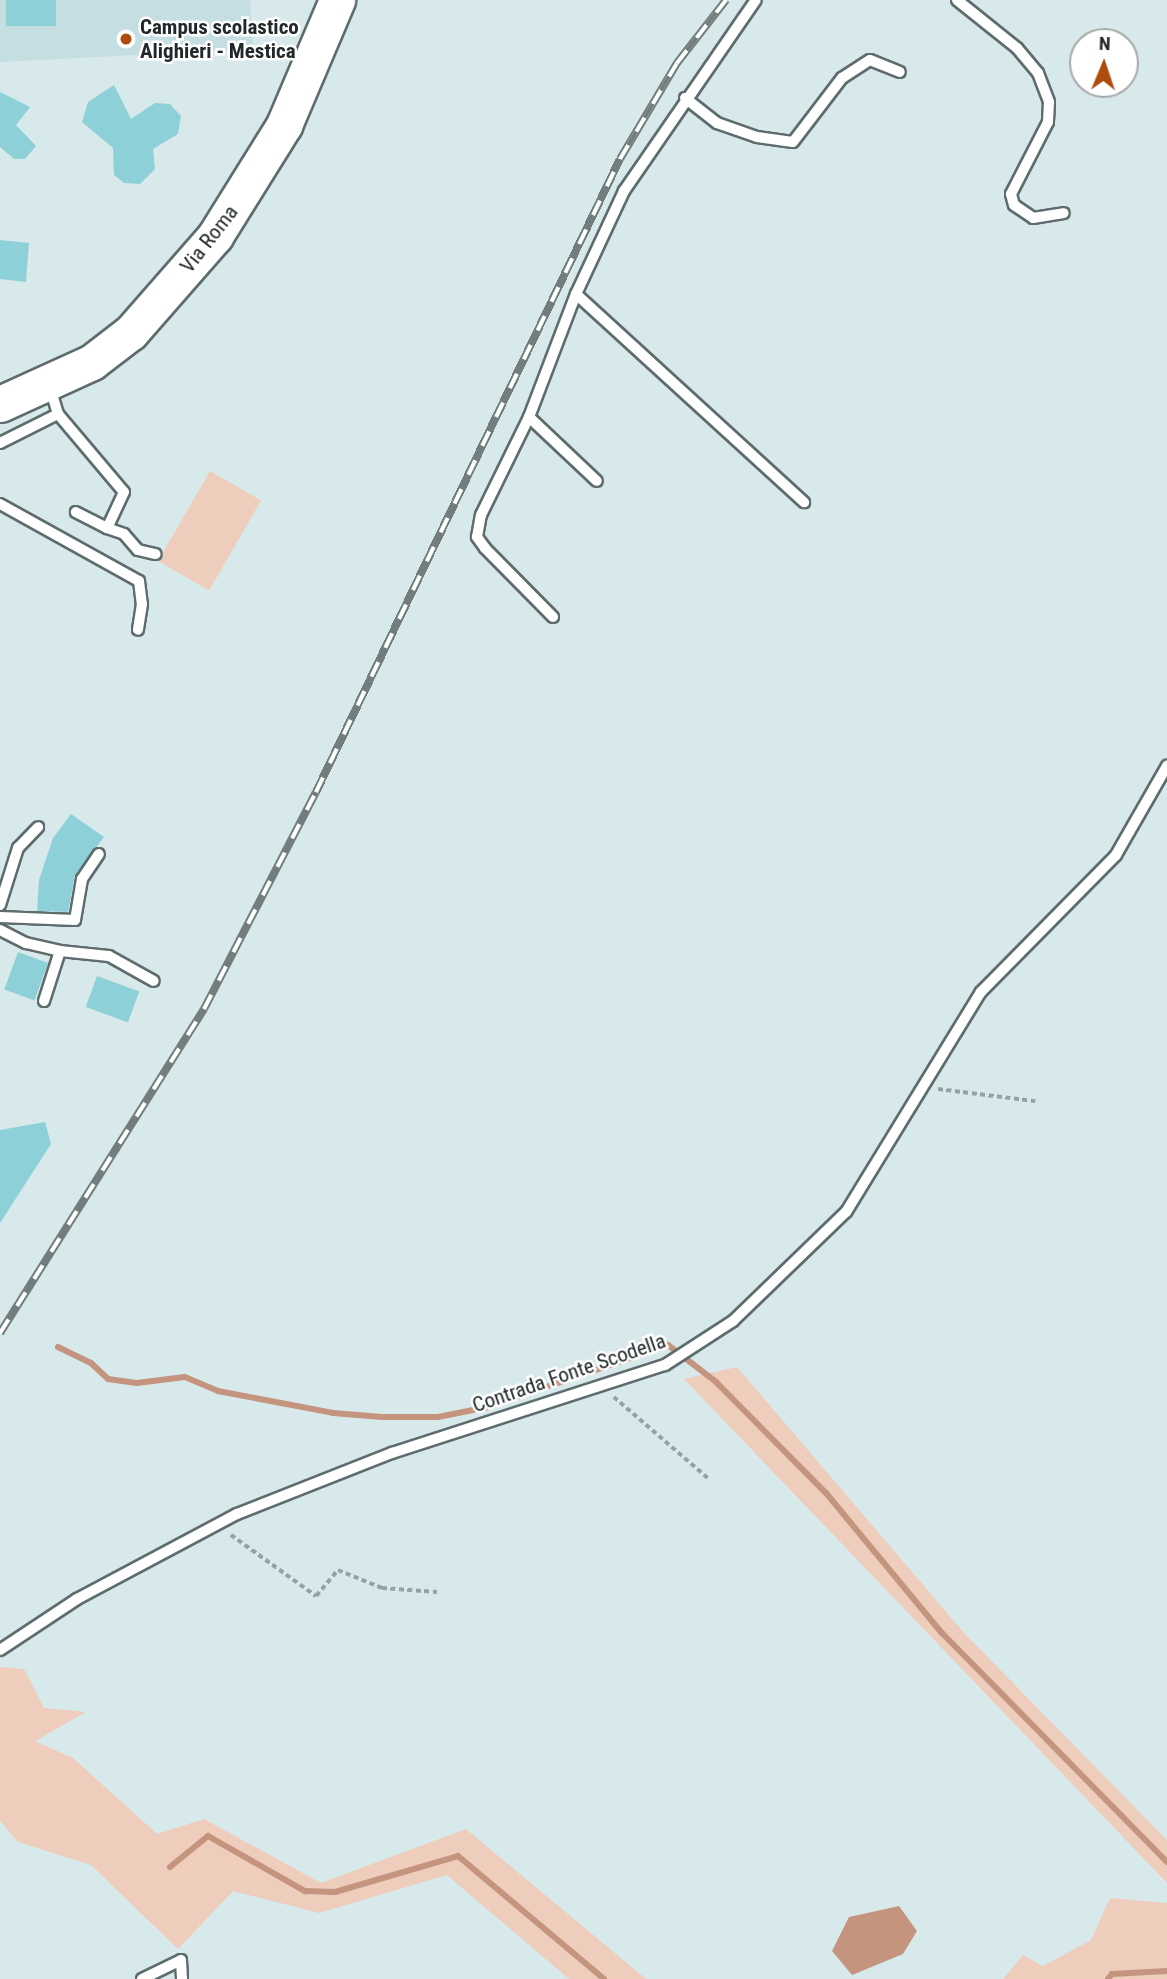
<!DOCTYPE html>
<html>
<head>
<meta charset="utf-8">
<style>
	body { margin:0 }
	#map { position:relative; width:1167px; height:1979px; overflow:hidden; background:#d8e9eb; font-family:"Roboto Condensed",sans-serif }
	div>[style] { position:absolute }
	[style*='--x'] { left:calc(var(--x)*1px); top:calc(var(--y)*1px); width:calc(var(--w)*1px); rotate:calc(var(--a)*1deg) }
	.built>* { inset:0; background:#c4dee1 }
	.green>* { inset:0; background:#eecdbd; transform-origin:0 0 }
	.water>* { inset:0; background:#c5947e }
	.stream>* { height:6px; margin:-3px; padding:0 3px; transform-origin:3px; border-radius:3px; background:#c5947e }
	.building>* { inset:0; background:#8ed0d8; transform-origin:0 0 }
	.path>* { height:3.5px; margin-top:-1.75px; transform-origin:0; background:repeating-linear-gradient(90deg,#95a2a3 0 5px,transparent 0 8.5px) }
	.roads { filter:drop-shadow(2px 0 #5e6c6e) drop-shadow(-2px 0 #5e6c6e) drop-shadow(0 2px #5e6c6e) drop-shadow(0 -2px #5e6c6e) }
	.lane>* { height:10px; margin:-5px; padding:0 5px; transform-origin:5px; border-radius:5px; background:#fff }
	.primary>* { height:35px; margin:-17.5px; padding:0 17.5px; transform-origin:17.5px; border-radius:17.5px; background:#fff }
	.rail>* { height:8px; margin-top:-4px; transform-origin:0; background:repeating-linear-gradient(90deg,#fff 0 16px,#727d7e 0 32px); box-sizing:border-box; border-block:2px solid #727d7e }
	.dots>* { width:19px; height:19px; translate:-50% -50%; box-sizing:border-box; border:4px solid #fff; border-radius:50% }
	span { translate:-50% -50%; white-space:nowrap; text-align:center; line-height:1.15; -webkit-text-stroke:5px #fff; paint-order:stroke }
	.poi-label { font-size:21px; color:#222829; font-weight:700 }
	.left { translate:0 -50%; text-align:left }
	.street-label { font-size:21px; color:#222829 }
	.north { position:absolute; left:1069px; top:28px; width:70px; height:70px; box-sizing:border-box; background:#fff; border:2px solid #a7a9a9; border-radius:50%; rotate:2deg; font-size:19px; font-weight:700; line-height:28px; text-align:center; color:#222829 }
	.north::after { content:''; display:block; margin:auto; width:24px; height:32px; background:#ae4c0e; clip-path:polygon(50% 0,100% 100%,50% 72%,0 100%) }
</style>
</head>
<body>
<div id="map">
	<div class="built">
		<i style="clip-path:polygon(0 0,250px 0,253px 49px,0 62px)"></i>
	</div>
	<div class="green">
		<i style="left:210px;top:471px;width:59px;height:104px;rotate:30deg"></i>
		<i style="clip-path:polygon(737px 1367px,965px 1634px,1167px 1840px,1167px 1883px,684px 1379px)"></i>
		<i style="clip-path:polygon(0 1667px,24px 1669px,44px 1708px,86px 1712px,35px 1741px,73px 1758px,157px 1834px,204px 1819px,321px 1883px,466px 1829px,646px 1979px,569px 1979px,447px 1875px,319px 1913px,233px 1891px,178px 1949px,91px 1865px,18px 1842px,0 1821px)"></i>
		<i style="clip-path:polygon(1110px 1898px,1167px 1903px,1167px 1979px,1003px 1979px,1023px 1955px,1043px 1966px,1091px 1940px)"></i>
	</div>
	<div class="water">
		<i style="clip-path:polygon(899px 1906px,917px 1931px,903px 1954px,852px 1975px,832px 1951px,849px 1917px)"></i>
	</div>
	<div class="stream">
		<i style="--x:58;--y:1347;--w:37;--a:26"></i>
		<i style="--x:91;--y:1363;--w:23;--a:43"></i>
		<i style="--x:108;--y:1379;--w:29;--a:8"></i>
		<i style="--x:137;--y:1383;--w:48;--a:-7.1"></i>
		<i style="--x:185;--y:1377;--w:36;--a:23"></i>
		<i style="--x:218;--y:1391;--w:117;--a:10.8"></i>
		<i style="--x:333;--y:1413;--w:49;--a:4.7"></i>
		<i style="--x:382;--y:1417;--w:56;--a:0"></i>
		<i style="--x:438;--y:1417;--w:51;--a:-11.3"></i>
		<i style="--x:488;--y:1407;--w:190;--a:-19"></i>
		<i style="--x:668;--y:1345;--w:61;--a:37.6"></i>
		<i style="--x:716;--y:1382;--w:156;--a:45.3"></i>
		<i style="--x:826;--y:1493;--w:182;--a:50.4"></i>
		<i style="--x:942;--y:1633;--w:321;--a:45.5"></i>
		<i style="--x:170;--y:1867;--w:49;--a:-39.2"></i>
		<i style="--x:208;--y:1836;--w:112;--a:29.6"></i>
		<i style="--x:305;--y:1891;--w:30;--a:2"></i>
		<i style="--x:335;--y:1892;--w:128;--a:-16.3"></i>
		<i style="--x:458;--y:1856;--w:191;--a:40.1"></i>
		<i style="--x:1108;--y:1979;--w:6;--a:-51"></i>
		<i style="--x:1112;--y:1974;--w:55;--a:-3.1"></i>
	</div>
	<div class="building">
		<i style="left:6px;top:0;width:50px;height:26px"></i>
		<i style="clip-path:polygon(114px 85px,131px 119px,155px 103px,170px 104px,181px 116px,178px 134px,153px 149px,155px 169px,140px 184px,124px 183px,114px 175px,113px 148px,82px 122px,88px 102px)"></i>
		<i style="clip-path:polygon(0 92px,30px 107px,16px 125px,36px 146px,25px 159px,14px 159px,0 147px)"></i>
		<i style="clip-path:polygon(0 240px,29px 243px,26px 282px,0 279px)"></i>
		<i style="clip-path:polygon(71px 814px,104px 837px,75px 875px,68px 912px,37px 911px,39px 880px,53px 838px)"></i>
		<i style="left:18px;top:952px;width:32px;height:40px;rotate:20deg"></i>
		<i style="left:97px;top:976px;width:45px;height:33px;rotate:20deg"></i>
		<i style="clip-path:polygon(45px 1122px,51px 1144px,0 1223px,0 1130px)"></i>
	</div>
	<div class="path">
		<i style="--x:938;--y:1089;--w:98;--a:7.1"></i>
		<i style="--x:614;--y:1397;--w:124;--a:40.8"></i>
		<i style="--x:231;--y:1535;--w:105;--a:35.7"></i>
		<i style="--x:316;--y:1596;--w:34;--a:-50"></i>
		<i style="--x:338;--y:1570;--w:48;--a:22.2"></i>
		<i style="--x:382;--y:1588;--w:55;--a:4.2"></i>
	</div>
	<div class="roads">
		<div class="lane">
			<i style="--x:957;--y:0;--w:77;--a:38.7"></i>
			<i style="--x:1017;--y:48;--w:33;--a:50"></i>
			<i style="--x:1038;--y:73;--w:31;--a:69"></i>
			<i style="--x:1049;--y:102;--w:20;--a:93"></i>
			<i style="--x:1048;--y:122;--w:81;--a:117.2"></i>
			<i style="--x:1011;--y:194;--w:11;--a:75"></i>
			<i style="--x:1014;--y:205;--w:23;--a:34"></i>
			<i style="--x:1033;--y:218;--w:31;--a:-9"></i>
			<i style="--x:685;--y:98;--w:41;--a:38"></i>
			<i style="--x:717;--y:123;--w:42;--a:19.3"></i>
			<i style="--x:757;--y:137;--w:36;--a:8"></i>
			<i style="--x:793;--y:142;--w:81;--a:-52.6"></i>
			<i style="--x:842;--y:78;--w:33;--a:-33"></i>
			<i style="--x:870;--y:60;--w:32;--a:22"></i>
			<i style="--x:576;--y:294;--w:309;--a:42.4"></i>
			<i style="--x:58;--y:414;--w:102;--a:49.8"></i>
			<i style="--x:124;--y:492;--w:40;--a:115"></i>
			<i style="--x:107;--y:528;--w:35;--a:-153"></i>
			<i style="--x:529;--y:417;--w:93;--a:43.3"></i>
			<i style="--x:0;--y:443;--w:65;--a:-26.6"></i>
			<i style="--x:58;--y:414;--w:30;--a:-107"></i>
			<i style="--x:0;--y:504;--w:159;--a:29"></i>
			<i style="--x:139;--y:581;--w:23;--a:83"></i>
			<i style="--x:142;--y:604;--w:26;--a:99"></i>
			<i style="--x:107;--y:528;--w:18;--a:19"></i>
			<i style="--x:124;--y:534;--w:21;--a:49"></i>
			<i style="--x:138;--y:550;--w:18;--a:13"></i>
			<i style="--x:553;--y:617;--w:97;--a:-134.6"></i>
			<i style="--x:485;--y:548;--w:14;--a:-126"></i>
			<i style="--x:477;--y:537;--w:22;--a:-80"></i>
			<i style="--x:481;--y:515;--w:109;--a:-63.9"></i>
			<i style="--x:529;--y:417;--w:132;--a:-69.1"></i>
			<i style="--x:576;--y:294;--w:114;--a:-65"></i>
			<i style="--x:624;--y:191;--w:232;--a:-55.4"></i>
			<i style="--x:0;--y:905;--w:60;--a:-72.5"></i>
			<i style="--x:18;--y:848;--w:29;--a:-46"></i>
			<i style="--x:0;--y:917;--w:75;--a:2.3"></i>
			<i style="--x:75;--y:920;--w:42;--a:-80.3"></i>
			<i style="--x:82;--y:879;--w:30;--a:-56"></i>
			<i style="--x:0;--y:930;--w:29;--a:27"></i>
			<i style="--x:26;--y:943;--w:35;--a:13"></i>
			<i style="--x:60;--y:951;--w:49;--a:5.8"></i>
			<i style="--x:109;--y:956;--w:51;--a:29.1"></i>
			<i style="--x:44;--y:1001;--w:52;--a:-72.3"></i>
			<i style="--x:0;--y:1650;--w:92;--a:-33.5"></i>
			<i style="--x:77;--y:1599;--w:181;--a:-28"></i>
			<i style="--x:237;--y:1514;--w:167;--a:-21.5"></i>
			<i style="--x:392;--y:1453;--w:287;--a:-17.9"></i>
			<i style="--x:665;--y:1365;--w:81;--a:-32.9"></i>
			<i style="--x:733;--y:1321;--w:157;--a:-44"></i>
			<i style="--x:846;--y:1212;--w:258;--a:-58.5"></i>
			<i style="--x:981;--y:992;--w:192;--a:-45.4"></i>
			<i style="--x:1116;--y:855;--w:103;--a:-60.2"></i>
			<i style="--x:142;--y:1979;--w:43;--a:-26"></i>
			<i style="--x:181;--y:1960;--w:19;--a:87"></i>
		</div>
		<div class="primary">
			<i style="--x:0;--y:404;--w:101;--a:-24.5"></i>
			<i style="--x:92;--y:362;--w:49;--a:-37.6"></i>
			<i style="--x:131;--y:332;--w:128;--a:-48.8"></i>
			<i style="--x:215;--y:236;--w:131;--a:-58.1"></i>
			<i style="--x:284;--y:125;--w:136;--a:-67"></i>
		</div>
	</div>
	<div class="rail">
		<i style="--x:0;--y:1333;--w:383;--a:-57.8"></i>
		<i style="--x:204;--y:1009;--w:244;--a:-62.7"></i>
		<i style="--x:316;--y:792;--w:702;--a:-64.35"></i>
		<i style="--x:620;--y:159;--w:112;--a:-59.3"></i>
		<i style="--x:677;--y:63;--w:80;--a:-52.1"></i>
	</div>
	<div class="dots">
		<i style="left:126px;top:39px;background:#ae4c0e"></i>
	</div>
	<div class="poi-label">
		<span class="left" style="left:140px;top:39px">Campus scolastico<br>Alighieri - Mestica</span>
	</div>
	<div class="street-label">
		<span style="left:209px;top:239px;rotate:-52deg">Via Roma</span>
		<span style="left:569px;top:1373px;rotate:-19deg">Contrada Fonte Scodella</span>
	</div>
	<div class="north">N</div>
</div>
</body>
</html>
